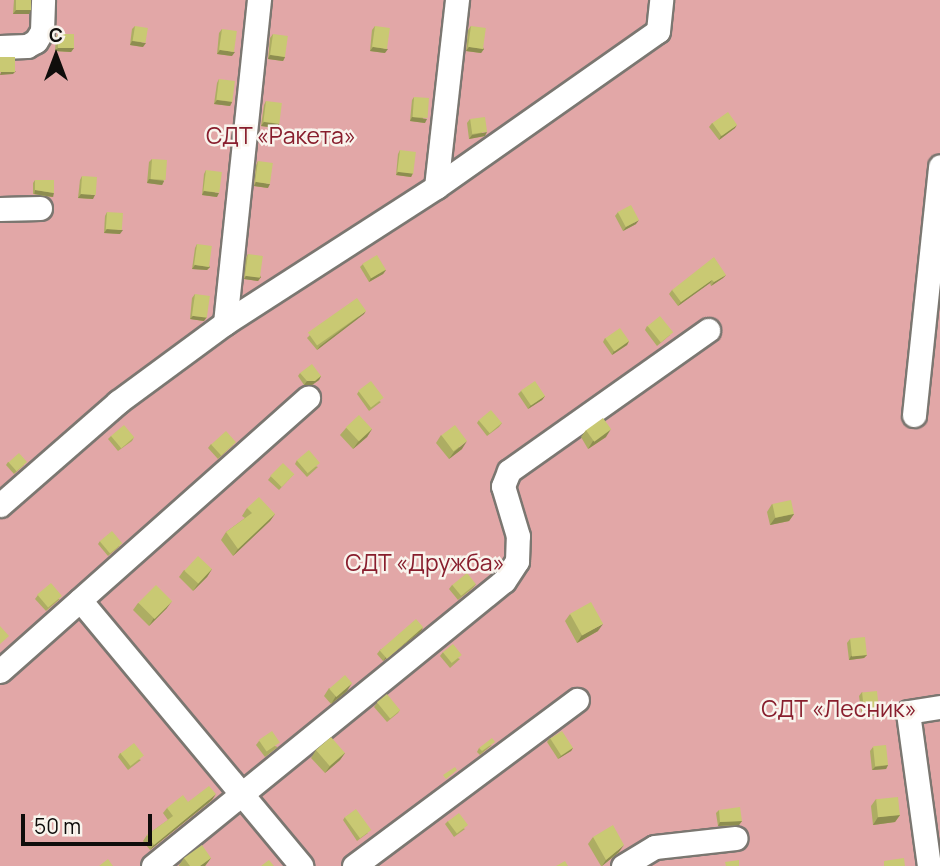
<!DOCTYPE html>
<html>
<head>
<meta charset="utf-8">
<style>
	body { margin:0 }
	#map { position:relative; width:940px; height:866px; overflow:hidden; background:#ebe7e0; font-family:Manrope,sans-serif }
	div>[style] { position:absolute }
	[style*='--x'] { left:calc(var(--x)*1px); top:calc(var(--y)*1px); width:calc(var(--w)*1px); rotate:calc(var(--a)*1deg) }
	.green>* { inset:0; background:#e2a7a7; transform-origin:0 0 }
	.roads { filter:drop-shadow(2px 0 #7b7771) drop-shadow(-2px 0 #7b7771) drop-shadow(0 2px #7b7771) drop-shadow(0 -2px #7b7771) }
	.minor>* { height:23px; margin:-11.5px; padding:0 11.5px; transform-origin:11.5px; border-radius:11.5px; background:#fff }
	.wall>* { inset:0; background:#adad63 }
	.shaded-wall>* { inset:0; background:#8d8d50; transform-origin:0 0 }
	.building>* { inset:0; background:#c9c973; transform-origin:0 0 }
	span { translate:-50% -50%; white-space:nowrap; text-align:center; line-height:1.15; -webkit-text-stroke:5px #f9f4ed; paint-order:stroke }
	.park-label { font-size:23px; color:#881e2d }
	.north { position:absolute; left:21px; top:21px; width:70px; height:70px; -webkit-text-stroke:5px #f9f4ed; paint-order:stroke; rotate:0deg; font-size:19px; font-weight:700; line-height:28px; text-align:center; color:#0f0d0b }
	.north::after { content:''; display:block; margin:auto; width:24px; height:32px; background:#0f0d0b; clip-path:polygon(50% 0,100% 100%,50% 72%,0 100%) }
	.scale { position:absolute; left:21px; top:814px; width:131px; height:32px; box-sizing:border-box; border:4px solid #0f0d0b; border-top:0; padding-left:9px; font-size:21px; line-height:24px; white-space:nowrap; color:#0f0d0b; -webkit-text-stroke:5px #f9f4ed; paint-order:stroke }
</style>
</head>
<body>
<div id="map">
	<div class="green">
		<i style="left:0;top:0;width:940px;height:866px"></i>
	</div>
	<div class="roads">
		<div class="minor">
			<i style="--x:0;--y:47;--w:27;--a:-2"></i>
			<i style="--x:27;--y:46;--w:10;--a:-29"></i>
			<i style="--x:36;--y:41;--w:12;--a:-59"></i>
			<i style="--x:42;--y:31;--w:31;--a:-88"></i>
			<i style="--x:436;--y:187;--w:188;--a:-83.6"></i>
			<i style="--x:0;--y:209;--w:40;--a:-1.4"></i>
			<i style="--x:225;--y:323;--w:325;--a:-84"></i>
			<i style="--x:914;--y:415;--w:250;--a:-84"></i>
			<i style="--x:0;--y:505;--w:157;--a:-41.1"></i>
			<i style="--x:118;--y:402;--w:133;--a:-36.4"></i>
			<i style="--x:225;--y:323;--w:251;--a:-32.8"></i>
			<i style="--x:436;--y:187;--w:271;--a:-35.1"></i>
			<i style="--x:658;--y:31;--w:31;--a:-84"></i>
			<i style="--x:80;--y:600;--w:346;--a:50.2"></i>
			<i style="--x:0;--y:671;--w:412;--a:-41.6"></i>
			<i style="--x:153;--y:866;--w:452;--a:-39.1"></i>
			<i style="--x:504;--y:581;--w:24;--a:-57"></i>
			<i style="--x:517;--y:561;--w:25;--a:-88"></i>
			<i style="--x:518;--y:536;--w:52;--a:-106.7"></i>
			<i style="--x:503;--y:486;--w:16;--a:-68"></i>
			<i style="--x:509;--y:471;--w:244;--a:-35.3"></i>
			<i style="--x:354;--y:866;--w:278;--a:-36.7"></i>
			<i style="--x:623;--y:866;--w:37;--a:-31"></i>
			<i style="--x:655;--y:847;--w:81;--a:-6.4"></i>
			<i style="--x:929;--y:866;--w:155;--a:-97.8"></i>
			<i style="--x:908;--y:712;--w:32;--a:-9"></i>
		</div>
	</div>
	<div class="wall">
		<i style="clip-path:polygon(14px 0,31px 0,29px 14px,13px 14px)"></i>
		<i style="clip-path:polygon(135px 26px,143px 47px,130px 45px,132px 29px)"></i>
		<i style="clip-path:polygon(375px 26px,385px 53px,370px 51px,372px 30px)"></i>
		<i style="clip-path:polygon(471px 26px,484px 49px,481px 53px,466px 51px,468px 30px)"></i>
		<i style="clip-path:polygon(222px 29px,232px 56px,217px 54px,219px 33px)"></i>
		<i style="clip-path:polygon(58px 34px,74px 48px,71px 52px,55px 51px,56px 37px)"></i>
		<i style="clip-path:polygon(273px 34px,285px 57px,283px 61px,268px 59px,270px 38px)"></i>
		<i style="clip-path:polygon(219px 79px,232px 102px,230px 106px,214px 104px,217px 83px)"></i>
		<i style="clip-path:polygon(414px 97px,425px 123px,410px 121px,412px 100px)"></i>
		<i style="clip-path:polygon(266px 101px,279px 124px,277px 128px,261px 126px,264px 105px)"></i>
		<i style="clip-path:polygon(470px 119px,485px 136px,469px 139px,467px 123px)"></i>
		<i style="clip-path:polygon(712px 123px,735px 128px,719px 140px,709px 127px)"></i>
		<i style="clip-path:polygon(400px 150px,413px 173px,411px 177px,396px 175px,398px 154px)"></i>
		<i style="clip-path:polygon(152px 159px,164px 181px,162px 185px,147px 183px,149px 162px)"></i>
		<i style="clip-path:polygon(258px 161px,268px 188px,254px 186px,256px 165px)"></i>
		<i style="clip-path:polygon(206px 170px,217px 197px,202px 195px,204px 174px)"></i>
		<i style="clip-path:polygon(82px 176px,93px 199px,78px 198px,80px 180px)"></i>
		<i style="clip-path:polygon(35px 180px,54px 193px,52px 197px,33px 194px,33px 183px)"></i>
		<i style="clip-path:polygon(107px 212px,120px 234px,104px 233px,105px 216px)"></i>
		<i style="clip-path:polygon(618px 212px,636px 224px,623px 231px,615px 216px)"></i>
		<i style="clip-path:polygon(197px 244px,210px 267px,207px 270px,192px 269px,195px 248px)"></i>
		<i style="clip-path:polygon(248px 254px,261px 277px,258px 281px,244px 279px,246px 258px)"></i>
		<i style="clip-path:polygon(363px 264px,386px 270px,383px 274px,369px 282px,360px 267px)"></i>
		<i style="clip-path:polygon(726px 275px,723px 278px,711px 286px,710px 283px,678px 306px,669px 294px,672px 290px)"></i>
		<i style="clip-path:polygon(195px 294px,204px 321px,190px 319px,192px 298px)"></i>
		<i style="clip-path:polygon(364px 314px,317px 350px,307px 338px,310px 335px)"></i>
		<i style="clip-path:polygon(647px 326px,670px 335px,657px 346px,645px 330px)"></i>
		<i style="clip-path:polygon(605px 338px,629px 341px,627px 345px,612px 355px,603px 342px)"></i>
		<i style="clip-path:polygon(300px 373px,321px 376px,319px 380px,312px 385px,304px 385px,298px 376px)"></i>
		<i style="clip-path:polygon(359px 391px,381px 402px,369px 411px,357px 394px)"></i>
		<i style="clip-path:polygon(521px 391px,545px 396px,542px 400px,528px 409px,518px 394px)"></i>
		<i style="clip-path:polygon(479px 420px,502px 423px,499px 427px,487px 436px,477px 423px)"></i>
		<i style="clip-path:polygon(346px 428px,372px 429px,367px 437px,353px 449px,340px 435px)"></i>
		<i style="clip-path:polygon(586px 430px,606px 437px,588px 449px,581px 437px)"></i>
		<i style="clip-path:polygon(441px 435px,462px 449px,449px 459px,436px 443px)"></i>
		<i style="clip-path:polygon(111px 436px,134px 437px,132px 441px,118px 451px,108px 439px)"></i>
		<i style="clip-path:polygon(211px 444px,233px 445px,218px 459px,208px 448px)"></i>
		<i style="clip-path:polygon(297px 460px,318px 467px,307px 477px,295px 464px)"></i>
		<i style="clip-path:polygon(8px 462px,24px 465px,14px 474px,6px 465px)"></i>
		<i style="clip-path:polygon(294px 474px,279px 490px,268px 480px,271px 476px)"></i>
		<i style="clip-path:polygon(772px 504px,794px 514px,789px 521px,770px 525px,767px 512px)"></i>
		<i style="clip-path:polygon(247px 508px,275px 514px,270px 521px,233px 556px,221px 540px,226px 532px,245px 518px,242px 516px)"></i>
		<i style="clip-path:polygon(100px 541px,120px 546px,108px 556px,98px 544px)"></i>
		<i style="clip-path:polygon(212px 569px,207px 577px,193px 591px,179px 577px,184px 570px)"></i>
		<i style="clip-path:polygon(476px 584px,473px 588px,458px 600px,449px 589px,452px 585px)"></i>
		<i style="clip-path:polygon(38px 595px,60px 599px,46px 611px,35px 599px)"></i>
		<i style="clip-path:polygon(138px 603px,167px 608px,149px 626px,133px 610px)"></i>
		<i style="clip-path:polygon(570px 614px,598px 631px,577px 643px,565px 621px)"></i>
		<i style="clip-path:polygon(423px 627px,421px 631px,383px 661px,377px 654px,380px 650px)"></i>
		<i style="clip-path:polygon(850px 639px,867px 655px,864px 658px,849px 660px,847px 643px)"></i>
		<i style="clip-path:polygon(443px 652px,460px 659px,450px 668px,440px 656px)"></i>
		<i style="clip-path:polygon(329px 688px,347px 691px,331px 704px,324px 696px)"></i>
		<i style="clip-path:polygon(862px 692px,879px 711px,876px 715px,862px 717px,859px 696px)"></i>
		<i style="clip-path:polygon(377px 703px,400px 710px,398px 713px,387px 722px,374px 707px)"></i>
		<i style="clip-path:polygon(550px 738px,573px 748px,571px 751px,558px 759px,547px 742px)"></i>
		<i style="clip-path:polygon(259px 741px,278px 747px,265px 757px,256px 745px)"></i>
		<i style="clip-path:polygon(492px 745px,480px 755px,477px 752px,479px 748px)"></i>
		<i style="clip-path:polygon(873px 747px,888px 765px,886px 769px,872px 770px,870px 751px)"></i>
		<i style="clip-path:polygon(316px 750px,345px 753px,340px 760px,325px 773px,311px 758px)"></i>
		<i style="clip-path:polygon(120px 753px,141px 760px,128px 770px,118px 757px)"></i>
		<i style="clip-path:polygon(876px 799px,900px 815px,895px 822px,873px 825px,871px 806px)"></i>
		<i style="clip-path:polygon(212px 800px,150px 850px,143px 841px,147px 835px,168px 820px,163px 813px,167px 808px,188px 802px)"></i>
		<i style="clip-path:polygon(719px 810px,742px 821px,739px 825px,718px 826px,716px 813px)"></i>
		<i style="clip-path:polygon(345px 817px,368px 833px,357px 841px,343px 820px)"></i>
		<i style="clip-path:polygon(448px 821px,465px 829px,454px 837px,445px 824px)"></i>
		<i style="clip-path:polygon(593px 837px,619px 852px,602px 866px,601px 866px,588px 844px)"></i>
		<i style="clip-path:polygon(184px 858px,211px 858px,205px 866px,179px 866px,179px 865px)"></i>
	</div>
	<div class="shaded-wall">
		<i style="clip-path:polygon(16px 10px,31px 10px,29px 14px,13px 14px)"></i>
		<i style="clip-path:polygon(132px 41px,146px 43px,143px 47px,130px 45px)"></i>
		<i style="clip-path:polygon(373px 47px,388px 49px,385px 53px,370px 51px)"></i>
		<i style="clip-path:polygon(469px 47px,484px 49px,481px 53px,466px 51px)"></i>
		<i style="clip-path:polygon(58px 48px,74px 48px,71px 52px,55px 51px)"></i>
		<i style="clip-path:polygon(220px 50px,235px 52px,232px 56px,217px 54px)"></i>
		<i style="clip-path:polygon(270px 55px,285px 57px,283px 61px,268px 59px)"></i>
		<i style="clip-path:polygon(16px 71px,13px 74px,0 75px,1px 72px)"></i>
		<i style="clip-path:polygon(217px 100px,232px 102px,230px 106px,214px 104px)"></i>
		<i style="clip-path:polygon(412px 117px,427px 119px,425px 123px,410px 121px)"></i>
		<i style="clip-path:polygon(264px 122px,279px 124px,277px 128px,261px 126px)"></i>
		<i style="clip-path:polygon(737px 125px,735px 128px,719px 140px,721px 136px)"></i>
		<i style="clip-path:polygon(487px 132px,485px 136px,469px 139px,472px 135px)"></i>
		<i style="clip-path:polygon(398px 172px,413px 173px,411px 177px,396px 175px)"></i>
		<i style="clip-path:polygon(149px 179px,164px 181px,162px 185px,147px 183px)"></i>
		<i style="clip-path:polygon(256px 182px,270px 184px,268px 188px,254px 186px)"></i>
		<i style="left:35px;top:190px;width:19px;height:4px;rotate:9deg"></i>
		<i style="clip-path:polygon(204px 191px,219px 193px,217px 197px,202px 195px)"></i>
		<i style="clip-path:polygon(81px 194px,95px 195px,93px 199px,78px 198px)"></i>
		<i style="clip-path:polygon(639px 220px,636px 224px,623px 231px,626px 227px)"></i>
		<i style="clip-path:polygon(107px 229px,123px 230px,120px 234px,104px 233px)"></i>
		<i style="clip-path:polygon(195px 265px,210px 267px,207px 270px,192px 269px)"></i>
		<i style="clip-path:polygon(386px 270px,383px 274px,369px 282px,371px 278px)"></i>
		<i style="clip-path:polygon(726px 275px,723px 278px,711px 286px,714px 282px)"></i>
		<i style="clip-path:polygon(246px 276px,261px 277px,258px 281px,244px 279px)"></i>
		<i style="clip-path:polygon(712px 280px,710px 283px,678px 306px,681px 302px)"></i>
		<i style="clip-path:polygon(366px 311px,364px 314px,317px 350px,320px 346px)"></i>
		<i style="clip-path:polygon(193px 316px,207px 317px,204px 321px,190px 319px)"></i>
		<i style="clip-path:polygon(629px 341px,627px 345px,612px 355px,614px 351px)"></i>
		<i style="clip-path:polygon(321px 376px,319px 380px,312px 385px,304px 385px,307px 381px)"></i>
		<i style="clip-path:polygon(545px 396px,542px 400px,528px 409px,531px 405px)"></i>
		<i style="clip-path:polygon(372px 429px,367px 437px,353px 449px,358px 442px)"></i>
		<i style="clip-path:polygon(611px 429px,606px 437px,588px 449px,593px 441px)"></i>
		<i style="clip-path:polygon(467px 441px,462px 449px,449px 459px,454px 452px)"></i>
		<i style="clip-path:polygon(275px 514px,270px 521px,233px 556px,238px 549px)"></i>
		<i style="clip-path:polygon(794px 514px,789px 521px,770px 525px,775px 518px)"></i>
		<i style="clip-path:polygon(212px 569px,207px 577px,193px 591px,198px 584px)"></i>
		<i style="clip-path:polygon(172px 601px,167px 608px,149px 626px,154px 618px)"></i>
		<i style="clip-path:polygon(603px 624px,598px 631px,577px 643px,582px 635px)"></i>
		<i style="clip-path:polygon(423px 627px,421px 631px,383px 661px,386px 657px)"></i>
		<i style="clip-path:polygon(867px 655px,864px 658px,849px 660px,851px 656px)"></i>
		<i style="clip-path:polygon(352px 683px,347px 691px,331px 704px,336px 696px)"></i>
		<i style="clip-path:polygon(879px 711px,876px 715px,862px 717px,864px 713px)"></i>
		<i style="clip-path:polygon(573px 748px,571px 751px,558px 759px,561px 756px)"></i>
		<i style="clip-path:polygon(345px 753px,340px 760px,325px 773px,330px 766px)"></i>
		<i style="clip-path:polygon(888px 765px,886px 769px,872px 770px,875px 767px)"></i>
		<i style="clip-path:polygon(216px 794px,212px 800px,150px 850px,154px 845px)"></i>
		<i style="clip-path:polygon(900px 815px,895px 822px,873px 825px,878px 817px)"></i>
		<i style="clip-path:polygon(742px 821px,739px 825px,718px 826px,720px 822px)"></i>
		<i style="clip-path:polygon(624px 845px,619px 852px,602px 866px,606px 860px)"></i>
		<i style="clip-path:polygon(211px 858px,205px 866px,200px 866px)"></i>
	</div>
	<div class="building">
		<i style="left:16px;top:0;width:15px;height:10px"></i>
		<i style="left:135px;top:26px;width:13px;height:15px;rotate:9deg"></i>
		<i style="left:375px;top:26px;width:15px;height:21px;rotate:8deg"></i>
		<i style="left:471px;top:26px;width:15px;height:21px;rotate:8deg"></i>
		<i style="left:222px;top:29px;width:15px;height:21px;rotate:8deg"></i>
		<i style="left:58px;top:34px;width:16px;height:14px"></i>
		<i style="left:273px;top:34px;width:15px;height:21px;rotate:8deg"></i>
		<i style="left:0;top:57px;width:15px;height:15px"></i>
		<i style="left:219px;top:79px;width:16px;height:21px;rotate:7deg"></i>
		<i style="left:414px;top:97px;width:15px;height:20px;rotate:4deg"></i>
		<i style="left:266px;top:101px;width:16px;height:21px;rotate:7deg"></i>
		<i style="left:728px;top:112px;width:16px;height:19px;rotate:55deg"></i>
		<i style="left:485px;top:117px;width:15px;height:15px;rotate:82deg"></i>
		<i style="left:400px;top:150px;width:16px;height:22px;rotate:7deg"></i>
		<i style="left:152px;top:159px;width:15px;height:20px;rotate:4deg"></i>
		<i style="left:258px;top:161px;width:15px;height:21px;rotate:8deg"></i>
		<i style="left:206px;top:170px;width:16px;height:21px;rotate:7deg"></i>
		<i style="left:82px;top:176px;width:15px;height:18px;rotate:4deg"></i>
		<i style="clip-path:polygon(35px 180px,54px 180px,54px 193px,35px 190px)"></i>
		<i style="left:631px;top:205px;width:17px;height:15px;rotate:62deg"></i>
		<i style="left:107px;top:212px;width:16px;height:17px;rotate:4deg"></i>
		<i style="left:197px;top:244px;width:15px;height:21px;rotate:8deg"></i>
		<i style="left:248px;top:254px;width:15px;height:22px;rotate:8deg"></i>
		<i style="left:377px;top:255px;width:17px;height:17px;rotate:59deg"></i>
		<i style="clip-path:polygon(714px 257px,726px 275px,714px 282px,712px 280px,681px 302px,672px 290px)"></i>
		<i style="left:195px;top:294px;width:15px;height:22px;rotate:8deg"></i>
		<i style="left:357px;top:298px;width:16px;height:60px;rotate:55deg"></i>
		<i style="left:660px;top:316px;width:21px;height:16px;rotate:51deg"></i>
		<i style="left:620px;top:328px;width:16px;height:18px;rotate:55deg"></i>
		<i style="clip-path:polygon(312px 364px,321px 376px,315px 381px,307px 381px,300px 373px)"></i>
		<i style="left:371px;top:381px;width:21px;height:16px;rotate:53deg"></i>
		<i style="left:535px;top:381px;width:18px;height:17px;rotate:56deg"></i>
		<i style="left:491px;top:410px;width:17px;height:16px;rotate:50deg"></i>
		<i style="left:359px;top:415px;width:19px;height:18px;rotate:47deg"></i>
		<i style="left:603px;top:418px;width:14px;height:21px;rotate:54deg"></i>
		<i style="left:124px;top:425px;width:16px;height:17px;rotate:50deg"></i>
		<i style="left:455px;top:425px;width:20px;height:17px;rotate:53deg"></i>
		<i style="left:226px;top:431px;width:15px;height:20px;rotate:48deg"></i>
		<i style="left:309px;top:450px;width:17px;height:16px;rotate:50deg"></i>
		<i style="left:19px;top:453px;width:12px;height:14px;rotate:48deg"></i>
		<i style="left:283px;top:463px;width:16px;height:18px;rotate:45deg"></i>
		<i style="clip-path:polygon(259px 497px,275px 514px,238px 549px,226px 532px,252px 513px,247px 508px)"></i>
		<i style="left:791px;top:500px;width:14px;height:19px;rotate:78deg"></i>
		<i style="left:112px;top:531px;width:16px;height:16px;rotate:50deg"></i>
		<i style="left:198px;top:556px;width:19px;height:20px;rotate:43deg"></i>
		<i style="left:467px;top:573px;width:14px;height:19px;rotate:51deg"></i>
		<i style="left:51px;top:583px;width:17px;height:18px;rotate:50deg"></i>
		<i style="left:156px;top:585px;width:23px;height:25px;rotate:45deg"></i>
		<i style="left:591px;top:602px;width:25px;height:24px;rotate:61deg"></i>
		<i style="left:416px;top:619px;width:11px;height:48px;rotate:49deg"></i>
		<i style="clip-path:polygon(0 626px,9px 636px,0 644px)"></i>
		<i style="left:865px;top:637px;width:18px;height:15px;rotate:84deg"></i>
		<i style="left:453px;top:644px;width:14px;height:13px;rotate:51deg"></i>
		<i style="left:345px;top:675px;width:11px;height:21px;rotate:49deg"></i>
		<i style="left:877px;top:691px;width:20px;height:15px;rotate:84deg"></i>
		<i style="left:387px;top:694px;width:21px;height:13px;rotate:51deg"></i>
		<i style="left:272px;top:731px;width:14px;height:16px;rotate:56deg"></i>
		<i style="left:562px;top:731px;width:20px;height:14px;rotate:57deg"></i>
		<i style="left:331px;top:737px;width:21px;height:20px;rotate:49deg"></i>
		<i style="clip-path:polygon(492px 738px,495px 742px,482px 751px,479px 748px)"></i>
		<i style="left:134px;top:743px;width:16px;height:17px;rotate:52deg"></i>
		<i style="left:886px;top:745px;width:20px;height:13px;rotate:84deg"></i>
		<i style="clip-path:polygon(455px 767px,457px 770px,446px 779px,443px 775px)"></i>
		<i style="clip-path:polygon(209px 786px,216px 794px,154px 845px,147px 835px,173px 816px,167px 808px,183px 795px,188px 802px)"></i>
		<i style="left:898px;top:797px;width:18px;height:22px;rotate:84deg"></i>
		<i style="clip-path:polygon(740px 807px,742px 821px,720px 822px,719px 810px)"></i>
		<i style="left:356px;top:809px;width:26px;height:14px;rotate:54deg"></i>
		<i style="left:459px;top:813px;width:15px;height:14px;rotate:53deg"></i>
		<i style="clip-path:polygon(613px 825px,624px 845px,606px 860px,593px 837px)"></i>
		<i style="clip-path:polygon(202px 845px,211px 858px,200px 866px,190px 866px,184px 858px)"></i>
		<i style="clip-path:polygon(904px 858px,905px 866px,884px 866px,884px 861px)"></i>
		<i style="clip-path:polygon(108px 859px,113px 866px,99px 866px)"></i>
		<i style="clip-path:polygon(269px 860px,274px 866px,261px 866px)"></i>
		<i style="clip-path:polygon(739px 860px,739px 866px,726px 866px,725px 862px)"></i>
		<i style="clip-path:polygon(565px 861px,568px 866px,556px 866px)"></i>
	</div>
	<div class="park-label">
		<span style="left:281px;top:135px">СДТ «Ракета»</span>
		<span style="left:425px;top:562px">СДТ «Дружба»</span>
		<span style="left:839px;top:708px">СДТ «Лесник»</span>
	</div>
	<div class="north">С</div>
	<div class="scale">50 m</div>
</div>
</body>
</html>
